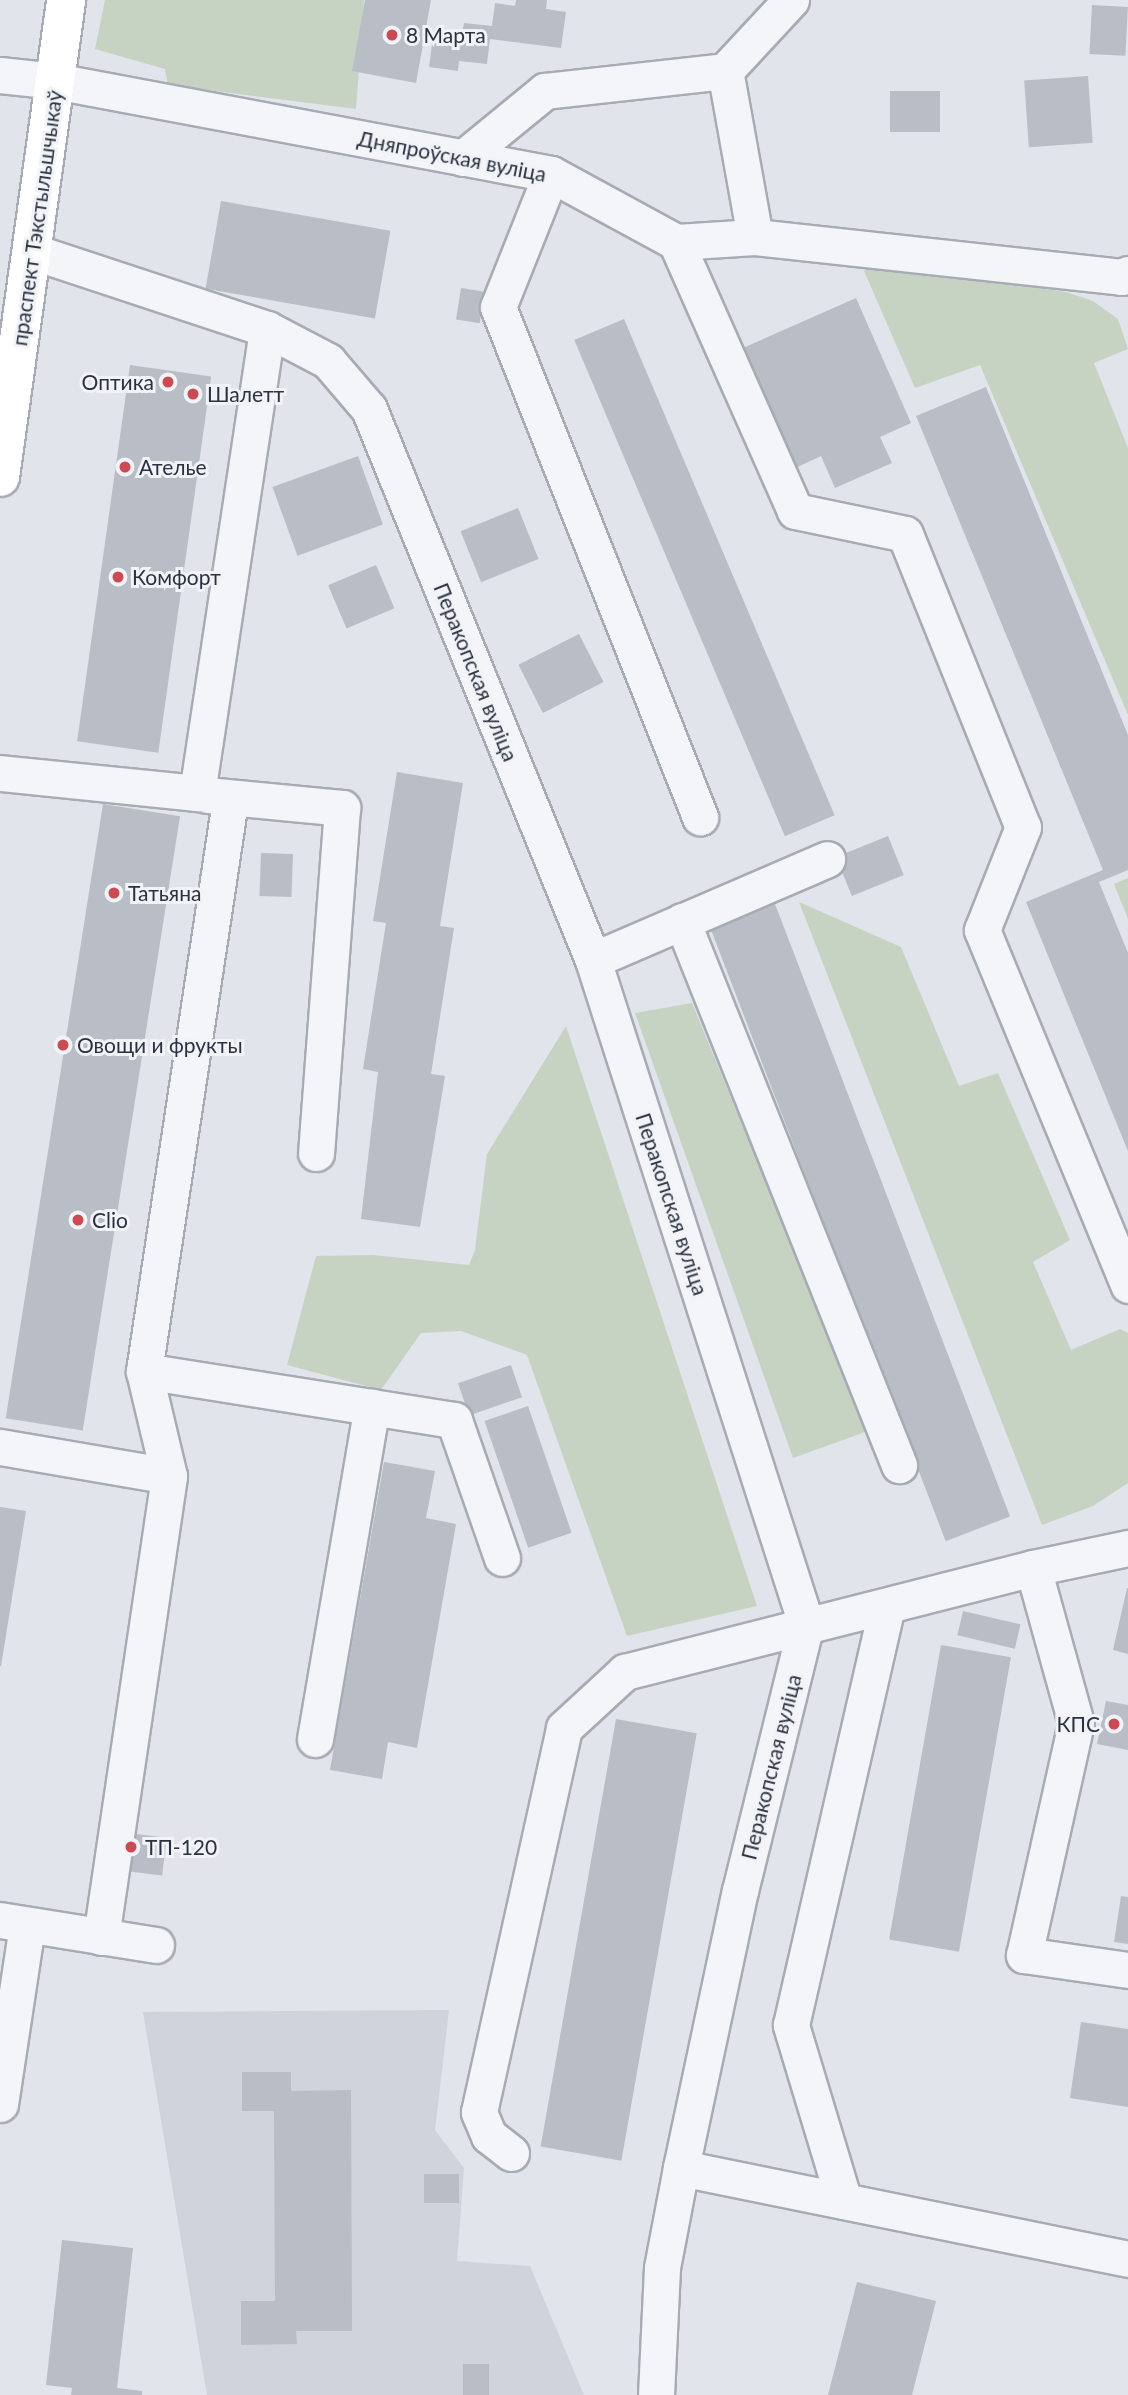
<!DOCTYPE html>
<html>
<head>
<meta charset="utf-8">
<style>
	body { margin:0 }
	#map { position:relative; width:1128px; height:2395px; overflow:hidden; background:#e1e4ea; font-family:Lato,sans-serif }
	div>[style] { position:absolute }
	[style*='--x'] { left:calc(var(--x)*1px); top:calc(var(--y)*1px); width:calc(var(--w)*1px); rotate:calc(var(--a)*1deg) }
	.built>* { inset:0; background:#cfd3db }
	.green>* { inset:0; background:#c6d3c3 }
	.building>* { inset:0; background:#b9bdc6; transform-origin:0 0 }
	.roads { filter:drop-shadow(2px 0 #a6abb4) drop-shadow(-2px 0 #a6abb4) drop-shadow(0 2px #a6abb4) drop-shadow(0 -2px #a6abb4) }
	.minor>* { height:35px; margin:-17.5px; padding:0 17.5px; transform-origin:17.5px; border-radius:17.5px; background:#f4f5f8 }
	.major>* { height:38px; margin:-19px; padding:0 19px; transform-origin:19px; border-radius:19px; background:#fff }
	.dots>* { width:19px; height:19px; translate:-50% -50%; box-sizing:border-box; border:4px solid #f1f3f7; border-radius:50% }
	span { translate:-50% -50%; white-space:nowrap; text-align:center; line-height:1.15; -webkit-text-stroke:6px #f1f3f7; paint-order:stroke }
	.poi-label { font-size:21px; color:#2a3141 }
	.left { translate:0 -50%; text-align:left }
	.right { translate:-100% -50%; text-align:right }
	.street-label { font-size:21px; color:#2a3141 }
</style>
</head>
<body>
<div id="map">
	<div class="built">
		<i style="clip-path:polygon(449px 2010px,435px 2130px,464px 2168px,457px 2261px,530px 2266px,584px 2395px,207px 2395px,143px 2012px)"></i>
	</div>
	<div class="green">
		<i style="clip-path:polygon(105px 0,364px 0,356px 109px,168px 85px,165px 69px,95px 49px)"></i>
		<i style="clip-path:polygon(875px 262px,1066px 292px,1093px 301px,1118px 319px,1128px 349px,1094px 363px,1128px 448px,1128px 715px,980px 365px,915px 388px,864px 271px)"></i>
		<i style="clip-path:polygon(1128px 878px,1128px 919px,1114px 884px)"></i>
		<i style="clip-path:polygon(799px 902px,901px 947px,959px 1086px,998px 1073px,1070px 1240px,1033px 1262px,1071px 1350px,1120px 1329px,1128px 1333px,1128px 1483px,1093px 1506px,1042px 1525px)"></i>
		<i style="clip-path:polygon(692px 1003px,868px 1431px,793px 1458px,635px 1013px)"></i>
		<i style="clip-path:polygon(566px 1026px,757px 1606px,627px 1636px,527px 1355px,461px 1331px,421px 1333px,381px 1390px,287px 1365px,316px 1256px,373px 1255px,469px 1265px,475px 1250px,487px 1154px)"></i>
	</div>
	<div class="building">
		<i style="clip-path:polygon(365px 0,431px 0,416px 83px,352px 71px)"></i>
		<i style="clip-path:polygon(516px 0,547px 0,546px 9px,566px 12px,561px 48px,490px 39px,487px 64px,459px 61px,458px 71px,429px 67px,434px 30px,462px 34px,464px 23px,492px 26px,495px 3px,515px 6px)"></i>
		<i style="left:1092px;top:5px;width:36px;height:49px;rotate:3deg"></i>
		<i style="left:1088px;top:76px;width:67px;height:64px;rotate:86deg"></i>
		<i style="left:890px;top:91px;width:50px;height:41px"></i>
		<i style="left:221px;top:201px;width:172px;height:89px;rotate:10deg"></i>
		<i style="left:461px;top:288px;width:24px;height:32px;rotate:9deg"></i>
		<i style="clip-path:polygon(856px 298px,911px 423px,880px 437px,892px 463px,835px 488px,821px 456px,789px 471px,736px 351px)"></i>
		<i style="left:624px;top:319px;width:539px;height:54px;rotate:67deg"></i>
		<i style="left:130px;top:365px;width:82px;height:380px;rotate:8deg"></i>
		<i style="clip-path:polygon(986px 387px,1128px 735px,1128px 870px,1099px 882px,1128px 953px,1128px 1151px,1026px 902px,1103px 870px,916px 416px)"></i>
		<i style="left:358px;top:456px;width:73px;height:91px;rotate:70deg"></i>
		<i style="left:518px;top:508px;width:55px;height:62px;rotate:68deg"></i>
		<i style="left:376px;top:565px;width:47px;height:52px;rotate:67deg"></i>
		<i style="left:579px;top:634px;width:54px;height:68px;rotate:63deg"></i>
		<i style="clip-path:polygon(397px 772px,463px 783px,440px 926px,454px 928px,431px 1074px,445px 1076px,420px 1227px,361px 1219px,378px 1072px,363px 1069px,386px 923px,373px 921px)"></i>
		<i style="left:103px;top:804px;width:78px;height:622px;rotate:9deg"></i>
		<i style="left:888px;top:836px;width:42px;height:56px;rotate:68deg"></i>
		<i style="left:261px;top:853px;width:32px;height:43px;rotate:2deg"></i>
		<i style="left:775px;top:904px;width:656px;height:69px;rotate:69deg"></i>
		<i style="left:511px;top:1365px;width:34px;height:56px;rotate:71deg"></i>
		<i style="left:528px;top:1406px;width:134px;height:46px;rotate:71deg"></i>
		<i style="clip-path:polygon(384px 1462px,435px 1471px,426px 1518px,456px 1524px,417px 1748px,388px 1742px,382px 1779px,330px 1770px)"></i>
		<i style="clip-path:polygon(0 1507px,26px 1511px,1px 1666px,0 1666px)"></i>
		<i style="clip-path:polygon(1127px 1588px,1128px 1588px,1128px 1654px,1113px 1650px)"></i>
		<i style="left:963px;top:1611px;width:59px;height:25px;rotate:13deg"></i>
		<i style="left:941px;top:1645px;width:71px;height:299px;rotate:10deg"></i>
		<i style="clip-path:polygon(1106px 1701px,1128px 1705px,1128px 1750px,1097px 1744px)"></i>
		<i style="left:616px;top:1719px;width:82px;height:434px;rotate:10deg"></i>
		<i style="left:128px;top:1833px;width:39px;height:38px;rotate:7deg"></i>
		<i style="clip-path:polygon(1121px 1896px,1128px 1897px,1128px 1944px,1114px 1942px)"></i>
		<i style="clip-path:polygon(1081px 2022px,1128px 2029px,1128px 2107px,1070px 2098px)"></i>
		<i style="clip-path:polygon(242px 2072px,291px 2072px,291px 2091px,351px 2090px,352px 2331px,296px 2331px,297px 2344px,241px 2345px,241px 2301px,275px 2301px,274px 2111px,242px 2111px)"></i>
		<i style="left:459px;top:2174px;width:29px;height:35px;rotate:90deg"></i>
		<i style="clip-path:polygon(62px 2240px,133px 2248px,117px 2388px,142px 2391px,142px 2395px,71px 2395px,72px 2388px,46px 2385px)"></i>
		<i style="clip-path:polygon(857px 2282px,936px 2301px,912px 2395px,828px 2395px)"></i>
		<i style="left:463px;top:2364px;width:26px;height:31px"></i>
	</div>
	<div class="roads">
		<div class="minor">
			<i style="--x:0;--y:75;--w:55;--a:6.2"></i>
			<i style="--x:55;--y:81;--w:505;--a:10.62"></i>
			<i style="--x:551;--y:174;--w:142;--a:28.5"></i>
			<i style="--x:676;--y:242;--w:79;--a:-3.6"></i>
			<i style="--x:755;--y:237;--w:369;--a:6.2"></i>
			<i style="--x:1122;--y:277;--w:7;--a:-27"></i>
			<i style="--x:463;--y:158;--w:106;--a:-39.3"></i>
			<i style="--x:545;--y:91;--w:181;--a:-6.3"></i>
			<i style="--x:551;--y:174;--w:143;--a:111.7"></i>
			<i style="--x:498;--y:307;--w:549;--a:68.39"></i>
			<i style="--x:755;--y:237;--w:169;--a:-100.2"></i>
			<i style="--x:725;--y:71;--w:97;--a:-47.1"></i>
			<i style="--x:676;--y:242;--w:294;--a:66.1"></i>
			<i style="--x:795;--y:511;--w:112;--a:11.8"></i>
			<i style="--x:905;--y:534;--w:316;--a:68.1"></i>
			<i style="--x:1023;--y:827;--w:111;--a:111.7"></i>
			<i style="--x:982;--y:930;--w:384;--a:67.6"></i>
			<i style="--x:34;--y:252;--w:245;--a:18.3"></i>
			<i style="--x:267;--y:329;--w:69;--a:27.7"></i>
			<i style="--x:328;--y:361;--w:63;--a:49.5"></i>
			<i style="--x:369;--y:409;--w:595;--a:67.88"></i>
			<i style="--x:593;--y:960;--w:697;--a:72.21"></i>
			<i style="--x:806;--y:1624;--w:274;--a:103.9"></i>
			<i style="--x:740;--y:1890;--w:284;--a:102"></i>
			<i style="--x:681;--y:2168;--w:102;--a:100.8"></i>
			<i style="--x:662;--y:2268;--w:127;--a:92.7"></i>
			<i style="--x:0;--y:773;--w:198;--a:5.8"></i>
			<i style="--x:197;--y:793;--w:469;--a:-81.4"></i>
			<i style="--x:208;--y:795;--w:135;--a:5.5"></i>
			<i style="--x:342;--y:808;--w:346;--a:94.3"></i>
			<i style="--x:682;--y:921;--w:586;--a:68.25"></i>
			<i style="--x:593;--y:960;--w:255;--a:-23.3"></i>
			<i style="--x:144;--y:1371;--w:314;--a:9"></i>
			<i style="--x:454;--y:1420;--w:146;--a:70.8"></i>
			<i style="--x:0;--y:1447;--w:171;--a:9.7"></i>
			<i style="--x:1033;--y:1568;--w:97;--a:-11.9"></i>
			<i style="--x:315;--y:1739;--w:337;--a:-80.3"></i>
			<i style="--x:0;--y:1920;--w:158;--a:9.1"></i>
			<i style="--x:101;--y:1937;--w:466;--a:-81.6"></i>
			<i style="--x:169;--y:1476;--w:108;--a:-103.4"></i>
			<i style="--x:144;--y:1371;--w:576;--a:-81.42"></i>
			<i style="--x:0;--y:2104;--w:181;--a:-81.4"></i>
			<i style="--x:511;--y:2153;--w:28;--a:-142"></i>
			<i style="--x:489;--y:2136;--w:26;--a:-113"></i>
			<i style="--x:479;--y:2112;--w:393;--a:-77.5"></i>
			<i style="--x:564;--y:1728;--w:83;--a:-42.6"></i>
			<i style="--x:625;--y:1672;--w:421;--a:-14.3"></i>
			<i style="--x:1033;--y:1568;--w:161;--a:74.5"></i>
			<i style="--x:1076;--y:1723;--w:238;--a:102.6"></i>
			<i style="--x:1024;--y:1955;--w:105;--a:8.2"></i>
			<i style="--x:681;--y:2168;--w:456;--a:11.5"></i>
			<i style="--x:844;--y:2201;--w:184;--a:-106.8"></i>
			<i style="--x:791;--y:2025;--w:429;--a:-77.1"></i>
		</div>
		<div class="major">
			<i style="--x:0;--y:477;--w:482;--a:-82.1"></i>
		</div>
	</div>
	<div class="dots">
		<i style="left:392px;top:35px;background:#ca4b54"></i>
		<i style="left:168px;top:382px;background:#ca4b54"></i>
		<i style="left:193px;top:394px;background:#ca4b54"></i>
		<i style="left:125px;top:467px;background:#ca4b54"></i>
		<i style="left:118px;top:577px;background:#ca4b54"></i>
		<i style="left:114px;top:893px;background:#ca4b54"></i>
		<i style="left:63px;top:1045px;background:#ca4b54"></i>
		<i style="left:78px;top:1220px;background:#ca4b54"></i>
		<i style="left:1114px;top:1724px;background:#ca4b54"></i>
		<i style="left:131px;top:1847px;background:#ca4b54"></i>
	</div>
	<div class="poi-label">
		<span class="left" style="left:406px;top:35px">8 Марта</span>
		<span class="right" style="left:154px;top:382px">Оптика</span>
		<span class="left" style="left:207px;top:394px">Шалетт</span>
		<span class="left" style="left:139px;top:467px">Ателье</span>
		<span class="left" style="left:132px;top:577px">Комфорт</span>
		<span class="left" style="left:128px;top:893px">Татьяна</span>
		<span class="left" style="left:77px;top:1045px">Овощи и фрукты</span>
		<span class="left" style="left:92px;top:1220px">Clio</span>
		<span class="right" style="left:1100px;top:1724px">КПС</span>
		<span class="left" style="left:145px;top:1847px">ТП-120</span>
	</div>
	<div class="street-label">
		<span style="left:452px;top:156px;rotate:11deg">Дняпроўская вуліца</span>
		<span style="left:37px;top:218px;rotate:-82deg">праспект Тэкстыльшчыкаў</span>
		<span style="left:476px;top:672px;rotate:68deg">Перакопская вуліца</span>
		<span style="left:672px;top:1204px;rotate:72deg">Перакопская вуліца</span>
		<span style="left:771px;top:1767px;rotate:-76deg">Перакопская вуліца</span>
	</div>
</div>
</body>
</html>
